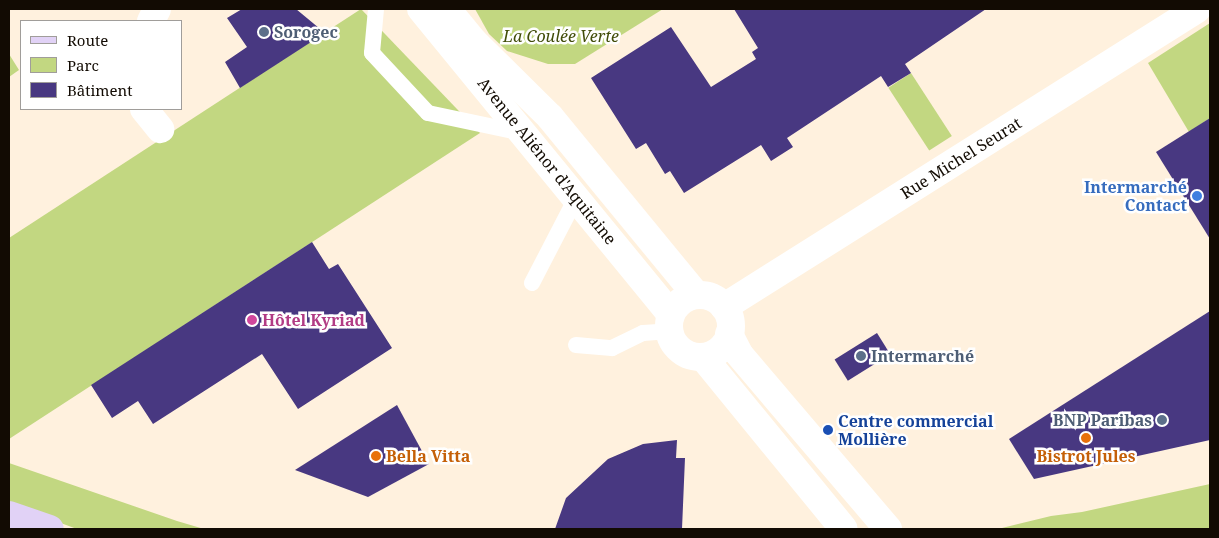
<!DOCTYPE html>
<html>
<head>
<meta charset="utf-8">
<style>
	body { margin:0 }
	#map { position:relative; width:1219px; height:538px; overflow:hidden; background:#fff1de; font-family:"Noto Serif",serif }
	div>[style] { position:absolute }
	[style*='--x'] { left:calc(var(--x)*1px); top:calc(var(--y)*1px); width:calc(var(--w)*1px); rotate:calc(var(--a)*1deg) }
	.green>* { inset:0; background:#c2d781; transform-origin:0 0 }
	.building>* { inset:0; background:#483881; transform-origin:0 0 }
	.lane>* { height:16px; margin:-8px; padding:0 8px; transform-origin:8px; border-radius:8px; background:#fff }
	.street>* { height:28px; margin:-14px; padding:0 14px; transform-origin:14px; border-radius:14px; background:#fff }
	.street>.ring { margin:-14px; padding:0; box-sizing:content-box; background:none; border:28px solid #fff; border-radius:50% }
	.secondary>* { height:28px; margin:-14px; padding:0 14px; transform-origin:14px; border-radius:14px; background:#e1d2f6 }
	.dots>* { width:14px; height:14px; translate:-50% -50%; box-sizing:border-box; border:2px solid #fff; border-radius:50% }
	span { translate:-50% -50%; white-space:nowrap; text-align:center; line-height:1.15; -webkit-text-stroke:5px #fff; paint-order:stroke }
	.service-label { font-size:16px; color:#4e5e75; font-weight:700 }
	.left { translate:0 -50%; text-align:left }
	.right { translate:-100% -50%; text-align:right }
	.park-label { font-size:16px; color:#414d09; font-style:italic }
	.street-label { font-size:16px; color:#120b03 }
	.shop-label { font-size:16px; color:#366cbe; font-weight:700 }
	.hotel-label { font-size:16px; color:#b23c85; font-weight:700 }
	.transit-label { font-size:16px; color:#164399; font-weight:700 }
	.food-label { font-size:16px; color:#c56008; font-weight:700 }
	.frame { position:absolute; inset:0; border:10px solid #120b03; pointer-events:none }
	.legend { position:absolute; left:20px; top:20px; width:162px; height:90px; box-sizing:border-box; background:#fff; border:1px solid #a09d9a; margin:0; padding:6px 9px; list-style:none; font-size:15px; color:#120b03 }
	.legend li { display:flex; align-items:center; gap:10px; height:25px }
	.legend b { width:25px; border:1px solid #a09d9a }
</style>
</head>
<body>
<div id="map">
	<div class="green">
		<i style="clip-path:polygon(361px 9px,480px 133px,9px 439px,9px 238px)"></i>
		<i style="clip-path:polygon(475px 9px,663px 9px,575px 64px,548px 64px,507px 51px,489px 34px)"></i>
		<i style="clip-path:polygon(1210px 23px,1210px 118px,1189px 132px,1148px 63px)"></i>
		<i style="clip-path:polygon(9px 54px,19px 70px,9px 77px)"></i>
		<i style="left:911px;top:73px;width:75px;height:27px;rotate:57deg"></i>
		<i style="clip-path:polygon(9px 463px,177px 521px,204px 529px,77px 529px,9px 504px)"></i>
		<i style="clip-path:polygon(1210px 484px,1210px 529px,998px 529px,1051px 516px,1082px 512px)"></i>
	</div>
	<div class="building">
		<i style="clip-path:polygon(242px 9px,296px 9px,325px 33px,240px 88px,225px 62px,247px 47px,227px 18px)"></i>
		<i style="clip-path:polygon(734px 9px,986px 9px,905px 64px,911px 73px,888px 87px,881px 76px,787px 138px,793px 147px,771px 161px,761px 145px,684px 193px,670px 171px,665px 174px,646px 143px,636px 149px,591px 78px,671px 27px,711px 87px,756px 59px,752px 52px,758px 48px)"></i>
		<i style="clip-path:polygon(1210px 118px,1210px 239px,1156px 152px)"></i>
		<i style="clip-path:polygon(312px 242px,329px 269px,338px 264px,392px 348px,298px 409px,262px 354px,153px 424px,138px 401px,112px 418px,91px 385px)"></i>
		<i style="clip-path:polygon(1210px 311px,1210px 440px,1034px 479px,1009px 439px)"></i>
		<i style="left:877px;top:333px;width:25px;height:50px;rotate:58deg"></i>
		<i style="clip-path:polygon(397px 405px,429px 464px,368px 497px,295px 470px)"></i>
		<i style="clip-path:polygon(677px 440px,676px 458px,685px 458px,682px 529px,555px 529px,566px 498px,608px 459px,643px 444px)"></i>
	</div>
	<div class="lane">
		<i style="--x:376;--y:9;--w:44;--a:95.2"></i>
		<i style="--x:372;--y:53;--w:82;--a:47"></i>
		<i style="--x:428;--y:113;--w:96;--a:12"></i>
		<i style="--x:532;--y:283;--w:96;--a:-62.6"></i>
		<i style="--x:576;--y:345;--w:36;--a:5"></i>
		<i style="--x:612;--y:348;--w:34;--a:-26"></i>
		<i style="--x:643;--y:333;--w:27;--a:-4"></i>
	</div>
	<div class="street">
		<i style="--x:421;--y:9;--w:394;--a:50.7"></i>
		<i style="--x:447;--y:9;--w:43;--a:50.7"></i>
		<i style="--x:474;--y:42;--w:107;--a:44.6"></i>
		<i style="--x:550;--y:117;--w:230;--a:50.6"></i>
		<i style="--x:151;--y:21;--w:13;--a:-63"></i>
		<i style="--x:144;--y:109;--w:26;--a:51"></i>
		<i class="ring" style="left:669px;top:295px;width:34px;height:34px"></i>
		<i style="--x:724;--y:307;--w:559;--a:-32.21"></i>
		<i style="--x:729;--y:334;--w:22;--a:63"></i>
		<i style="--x:739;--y:354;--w:230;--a:49.6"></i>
		<i style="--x:703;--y:357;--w:222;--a:50.7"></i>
	</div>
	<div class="secondary">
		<i style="--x:9;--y:515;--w:43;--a:18.9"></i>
	</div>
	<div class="dots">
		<i style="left:264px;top:32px;background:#5c6f8a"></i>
		<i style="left:1197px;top:196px;background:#3f7fe0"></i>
		<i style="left:252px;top:320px;background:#d1479c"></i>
		<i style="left:861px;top:356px;background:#5c6f8a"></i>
		<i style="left:1162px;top:420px;background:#5c6f8a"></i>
		<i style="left:828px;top:430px;background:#1a4fb4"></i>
		<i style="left:1086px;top:438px;background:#e8710a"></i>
		<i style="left:376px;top:456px;background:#e8710a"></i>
	</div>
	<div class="service-label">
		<span class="left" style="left:274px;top:32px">Sorogec</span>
		<span class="left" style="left:871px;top:356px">Intermarché</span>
		<span class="right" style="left:1152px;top:420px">BNP Paribas</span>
	</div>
	<div class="park-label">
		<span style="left:561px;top:36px">La Coulée Verte</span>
	</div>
	<div class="street-label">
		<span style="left:961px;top:158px;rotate:-32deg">Rue Michel Seurat</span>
		<span style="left:547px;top:161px;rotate:51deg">Avenue Aliénor d'Aquitaine</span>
	</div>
	<div class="shop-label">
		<span class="right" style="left:1187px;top:196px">Intermarché<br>Contact</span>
	</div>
	<div class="hotel-label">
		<span class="left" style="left:262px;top:320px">Hôtel Kyriad</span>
	</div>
	<div class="transit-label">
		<span class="left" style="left:838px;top:430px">Centre commercial<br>Mollière</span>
	</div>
	<div class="food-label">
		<span class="left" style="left:386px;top:456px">Bella Vitta</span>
		<span style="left:1086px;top:456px">Bistrot Jules</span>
	</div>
	<div class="frame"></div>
	<ul class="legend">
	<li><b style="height:6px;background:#e1d2f6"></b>Route</li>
	<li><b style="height:14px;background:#c2d781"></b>Parc</li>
	<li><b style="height:14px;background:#483881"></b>Bâtiment</li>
	</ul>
</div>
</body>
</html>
